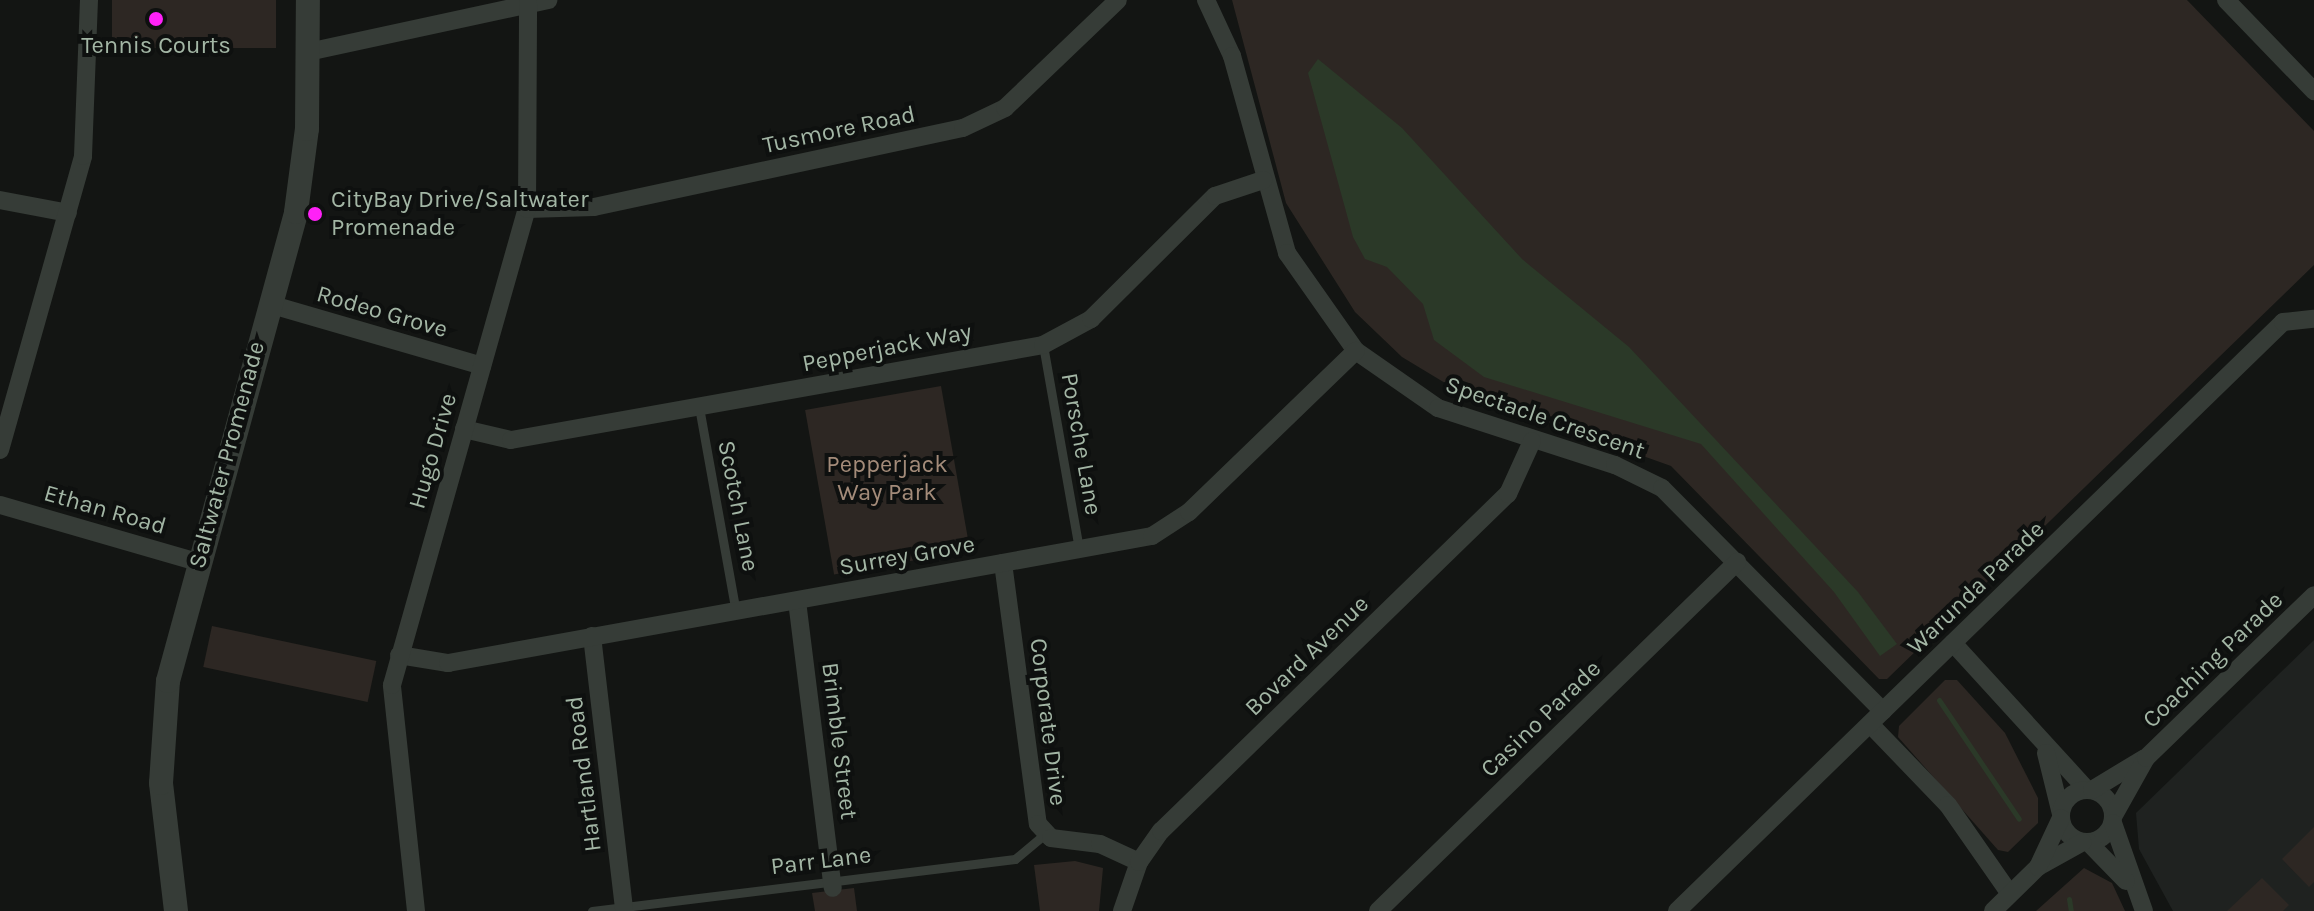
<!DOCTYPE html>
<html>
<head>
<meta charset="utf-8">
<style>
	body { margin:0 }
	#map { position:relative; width:2314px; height:911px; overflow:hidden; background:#131513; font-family:Karla,sans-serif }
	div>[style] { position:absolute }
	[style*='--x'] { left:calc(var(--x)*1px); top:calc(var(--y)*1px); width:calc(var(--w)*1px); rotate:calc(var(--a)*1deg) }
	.built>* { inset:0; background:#1f2220 }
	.green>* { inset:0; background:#2d2723; transform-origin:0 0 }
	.water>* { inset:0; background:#2b3928 }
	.stream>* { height:5px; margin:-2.5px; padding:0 2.5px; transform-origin:2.5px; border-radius:2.5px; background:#2b3928 }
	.service>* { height:9px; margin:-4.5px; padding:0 4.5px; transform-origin:4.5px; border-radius:4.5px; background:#363c37 }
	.minor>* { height:18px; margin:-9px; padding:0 9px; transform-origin:9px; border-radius:9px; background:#363c37 }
	.minor>.ring { margin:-9px; padding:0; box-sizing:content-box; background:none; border:18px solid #363c37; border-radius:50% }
	.tertiary>* { height:24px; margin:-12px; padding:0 12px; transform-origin:12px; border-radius:12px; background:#363c37 }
	.dots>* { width:22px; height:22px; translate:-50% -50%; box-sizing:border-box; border:4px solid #0e100f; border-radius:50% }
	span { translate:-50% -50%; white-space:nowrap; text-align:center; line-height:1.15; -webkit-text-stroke:8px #0e100f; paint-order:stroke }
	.poi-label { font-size:24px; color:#a3b6a5 }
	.left { translate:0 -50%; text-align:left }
	.street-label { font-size:24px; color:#a3b6a5 }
	.park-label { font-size:24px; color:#a38b79 }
</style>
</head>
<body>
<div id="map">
	<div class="built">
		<i style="clip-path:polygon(2314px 640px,2314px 911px,2173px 911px,2139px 849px,2136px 813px)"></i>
	</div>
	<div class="green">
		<i style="left:112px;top:0;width:164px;height:48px"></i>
		<i style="clip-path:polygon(1232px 0,2187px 0,2314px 131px,2314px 265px,1887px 679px,1879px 679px,1671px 466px,1455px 389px,1402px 357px,1355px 312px,1286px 203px)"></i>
		<i style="left:941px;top:386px;width:167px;height:138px;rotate:80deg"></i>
		<i style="left:212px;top:626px;width:168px;height:42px;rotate:12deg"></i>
		<i style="clip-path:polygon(1945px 680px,1957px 680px,2005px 733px,2038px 798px,2038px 823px,2008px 852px,1998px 850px,1898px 737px,1899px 726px)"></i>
		<i style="clip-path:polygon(2314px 827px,2314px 882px,2309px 887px,2282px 859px)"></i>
		<i style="clip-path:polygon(1075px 861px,1103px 868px,1099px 911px,1040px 911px,1034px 865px)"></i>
		<i style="clip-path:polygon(2084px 868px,2112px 883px,2125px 911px,2036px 911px)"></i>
		<i style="clip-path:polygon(2262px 878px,2289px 905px,2283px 911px,2227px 911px)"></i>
		<i style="clip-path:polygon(854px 888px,857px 911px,815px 911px,812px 893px)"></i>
	</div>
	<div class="water">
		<i style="clip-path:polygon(1318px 59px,1402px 128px,1522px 259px,1629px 347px,1858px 592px,1897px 644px,1880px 656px,1834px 592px,1701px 444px,1484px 377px,1434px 340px,1423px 304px,1387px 267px,1365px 259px,1353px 237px,1308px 73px)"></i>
	</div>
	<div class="stream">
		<i style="--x:1939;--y:700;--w:143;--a:56.1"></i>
		<i style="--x:2069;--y:899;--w:12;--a:81"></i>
	</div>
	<div class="service">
		<i style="--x:1043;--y:345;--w:208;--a:80"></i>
		<i style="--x:699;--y:407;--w:208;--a:79.8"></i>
		<i style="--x:592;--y:911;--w:426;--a:-7"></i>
		<i style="--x:1015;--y:859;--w:39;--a:-40"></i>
	</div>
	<div class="minor">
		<i style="--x:1206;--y:0;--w:62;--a:65.1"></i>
		<i style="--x:1232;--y:56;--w:205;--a:74.4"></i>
		<i style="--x:1287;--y:253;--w:120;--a:54.9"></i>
		<i style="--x:1356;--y:351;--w:100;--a:34.8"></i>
		<i style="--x:1438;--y:408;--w:186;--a:17.9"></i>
		<i style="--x:1615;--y:465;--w:52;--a:26.1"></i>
		<i style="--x:1662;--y:488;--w:314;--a:45.3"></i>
		<i style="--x:2226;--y:0;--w:127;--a:46"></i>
		<i style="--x:308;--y:52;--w:246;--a:-12.2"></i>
		<i style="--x:0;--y:200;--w:69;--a:10.8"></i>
		<i style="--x:527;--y:209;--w:67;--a:-1.7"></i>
		<i style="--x:594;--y:207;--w:377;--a:-12.1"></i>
		<i style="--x:963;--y:128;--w:47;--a:-25.5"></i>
		<i style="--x:1005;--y:108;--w:156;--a:-43.7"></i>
		<i style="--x:269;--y:304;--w:222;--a:16.2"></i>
		<i style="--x:464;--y:429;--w:48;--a:13.2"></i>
		<i style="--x:511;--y:440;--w:540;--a:-10.12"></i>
		<i style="--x:1043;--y:345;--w:55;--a:-28.4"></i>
		<i style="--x:1091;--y:319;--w:175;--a:-44.8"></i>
		<i style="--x:1215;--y:196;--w:51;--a:-18.4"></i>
		<i style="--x:0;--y:450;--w:305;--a:-74.2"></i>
		<i style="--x:83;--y:156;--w:156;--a:-87.8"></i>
		<i style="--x:0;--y:505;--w:206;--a:16.1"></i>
		<i style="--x:1003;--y:563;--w:263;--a:82.4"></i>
		<i style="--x:1038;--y:824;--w:19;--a:47"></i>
		<i style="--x:1051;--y:838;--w:49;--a:7"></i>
		<i style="--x:1100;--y:844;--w:43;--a:24.8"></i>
		<i style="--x:797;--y:601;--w:289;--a:82.9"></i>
		<i style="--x:592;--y:636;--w:273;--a:83.3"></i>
		<i style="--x:1953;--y:643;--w:199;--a:47.6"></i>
		<i style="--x:399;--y:655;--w:50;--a:9.3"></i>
		<i style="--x:448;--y:663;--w:715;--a:-10.23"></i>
		<i style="--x:1152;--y:536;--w:44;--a:-33"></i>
		<i style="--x:1189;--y:512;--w:232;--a:-44"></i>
		<i style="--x:1870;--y:724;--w:112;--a:46.1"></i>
		<i style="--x:1948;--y:805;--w:108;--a:55.1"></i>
		<i style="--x:2046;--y:753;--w:63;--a:76.2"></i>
		<i class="ring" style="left:2061px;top:790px;width:34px;height:34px"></i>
		<i style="--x:2092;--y:790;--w:60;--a:-31.3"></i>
		<i style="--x:2114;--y:815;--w:65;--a:-60.7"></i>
		<i style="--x:2146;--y:758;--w:234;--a:-44.1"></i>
		<i style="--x:2113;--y:823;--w:93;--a:70.6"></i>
		<i style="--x:2089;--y:843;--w:53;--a:45.8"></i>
		<i style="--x:2038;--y:867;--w:51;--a:-29.1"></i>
		<i style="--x:416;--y:911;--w:227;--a:-96.1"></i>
		<i style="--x:392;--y:685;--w:495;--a:-74.2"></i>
		<i style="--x:527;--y:209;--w:205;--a:-89.7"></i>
		<i style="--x:1122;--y:911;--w:52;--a:-70.9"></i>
		<i style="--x:1139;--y:862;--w:38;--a:-55"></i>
		<i style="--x:1161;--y:831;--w:484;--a:-44.2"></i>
		<i style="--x:1508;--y:494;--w:58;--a:-65.6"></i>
		<i style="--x:1378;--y:911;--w:501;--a:-44.19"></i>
		<i style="--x:1677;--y:911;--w:845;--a:-44.18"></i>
		<i style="--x:2283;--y:322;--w:31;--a:-6"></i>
		<i style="--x:1993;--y:911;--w:63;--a:-44.4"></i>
		<i style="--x:2038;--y:867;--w:54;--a:-64.9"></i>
	</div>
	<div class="tertiary">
		<i style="--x:176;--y:911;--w:129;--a:-96.7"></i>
		<i style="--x:161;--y:783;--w:102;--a:-86.1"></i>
		<i style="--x:168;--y:681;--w:486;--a:-74.7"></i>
		<i style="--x:296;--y:212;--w:84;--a:-82.5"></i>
		<i style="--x:307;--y:129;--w:129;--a:-89.6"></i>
	</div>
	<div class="dots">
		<i style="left:156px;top:19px;background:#ff21f7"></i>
		<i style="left:315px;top:214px;background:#ff21f7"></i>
	</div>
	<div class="poi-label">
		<span style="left:156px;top:46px">Tennis Courts</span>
		<span class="left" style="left:331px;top:214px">CityBay Drive/Saltwater<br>Promenade</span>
	</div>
	<div class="street-label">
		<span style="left:839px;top:130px;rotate:-12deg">Tusmore Road</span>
		<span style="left:382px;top:312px;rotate:16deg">Rodeo Grove</span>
		<span style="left:887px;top:348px;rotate:-11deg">Pepperjack Way</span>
		<span style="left:1545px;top:418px;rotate:19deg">Spectacle Crescent</span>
		<span style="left:1081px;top:444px;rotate:80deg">Porsche Lane</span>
		<span style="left:433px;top:451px;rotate:-74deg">Hugo Drive</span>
		<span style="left:227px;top:455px;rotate:-75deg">Saltwater Promenade</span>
		<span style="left:738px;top:506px;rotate:79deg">Scotch Lane</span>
		<span style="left:105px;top:510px;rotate:16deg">Ethan Road</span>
		<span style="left:907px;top:556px;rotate:-10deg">Surrey Grove</span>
		<span style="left:1976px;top:588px;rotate:-44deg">Warunda Parade</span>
		<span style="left:1307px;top:656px;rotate:-44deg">Bovard Avenue</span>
		<span style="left:2213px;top:660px;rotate:-44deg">Coaching Parade</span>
		<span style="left:1541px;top:719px;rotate:-44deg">Casino Parade</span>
		<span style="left:1048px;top:722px;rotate:83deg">Corporate Drive</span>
		<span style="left:839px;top:741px;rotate:83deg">Brimble Street</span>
		<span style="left:584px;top:774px;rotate:-97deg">Hartland Road</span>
		<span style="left:821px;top:861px;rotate:-7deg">Parr Lane</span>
	</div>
	<div class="park-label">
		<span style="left:887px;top:479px">Pepperjack<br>Way Park</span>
	</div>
</div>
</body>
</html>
